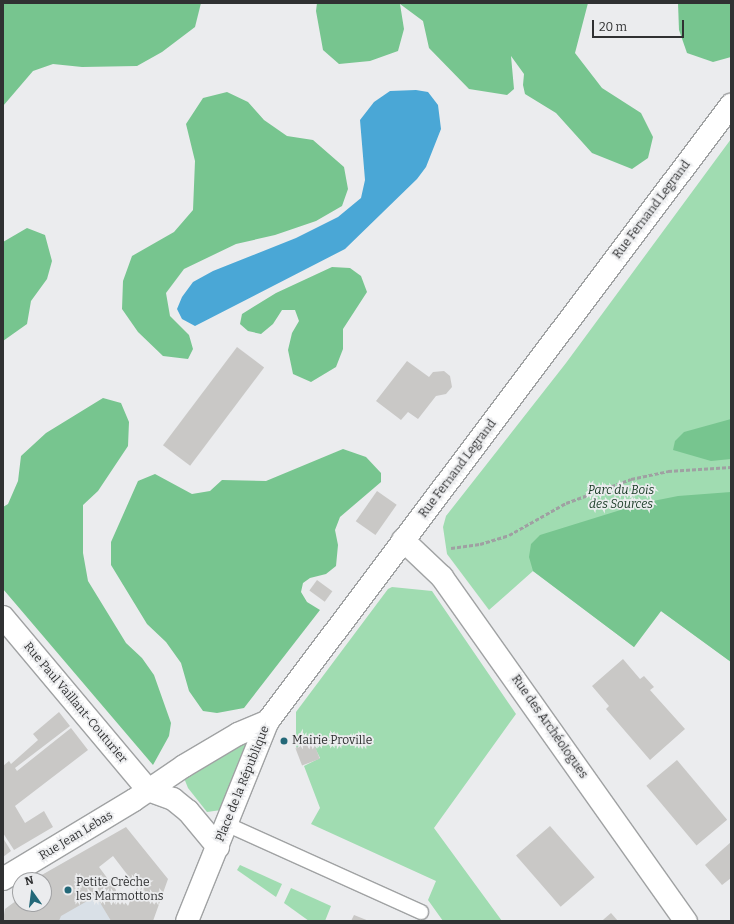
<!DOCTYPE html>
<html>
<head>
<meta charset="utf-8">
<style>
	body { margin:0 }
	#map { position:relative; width:734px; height:924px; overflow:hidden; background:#ebecee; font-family:Bitter,serif }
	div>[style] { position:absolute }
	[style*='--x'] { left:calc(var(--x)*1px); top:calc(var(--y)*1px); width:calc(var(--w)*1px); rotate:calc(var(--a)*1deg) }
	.built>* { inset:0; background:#d9e0e7 }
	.green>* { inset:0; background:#a0dcb1 }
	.forest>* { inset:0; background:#77c58f }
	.water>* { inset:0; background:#4aa7d6 }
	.building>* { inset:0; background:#c9c8c6; transform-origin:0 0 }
	.path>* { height:2.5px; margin-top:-1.25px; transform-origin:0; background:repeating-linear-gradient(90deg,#9fa0a2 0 4px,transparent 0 6px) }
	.roads { filter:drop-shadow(1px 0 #a0a2a3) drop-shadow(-1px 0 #a0a2a3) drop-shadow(0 1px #a0a2a3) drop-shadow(0 -1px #a0a2a3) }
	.service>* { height:14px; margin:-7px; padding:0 7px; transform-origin:7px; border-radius:7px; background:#fff }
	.minor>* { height:22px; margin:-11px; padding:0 11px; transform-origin:11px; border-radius:11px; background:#fff }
	.dots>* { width:11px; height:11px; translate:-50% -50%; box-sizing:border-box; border:2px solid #ebecee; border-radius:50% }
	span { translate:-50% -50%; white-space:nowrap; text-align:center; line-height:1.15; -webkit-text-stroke:3.5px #ebecee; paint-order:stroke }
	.street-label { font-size:12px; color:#303132 }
	.park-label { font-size:12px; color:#163822; font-style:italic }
	.poi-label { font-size:12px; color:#303132 }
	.left { translate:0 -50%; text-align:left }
	.frame { position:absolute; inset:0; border:4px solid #303132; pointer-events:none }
	.north { position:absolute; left:12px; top:872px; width:40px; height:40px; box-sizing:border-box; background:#ebecee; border:1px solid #a0a1a3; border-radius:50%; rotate:346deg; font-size:11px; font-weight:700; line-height:16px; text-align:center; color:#303132 }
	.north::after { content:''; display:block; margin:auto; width:14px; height:18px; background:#236878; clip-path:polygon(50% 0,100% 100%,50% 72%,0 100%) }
	.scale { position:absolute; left:592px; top:20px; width:92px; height:18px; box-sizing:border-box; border:2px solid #303132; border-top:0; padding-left:5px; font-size:12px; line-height:14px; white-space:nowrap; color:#303132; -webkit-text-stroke:3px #ebecee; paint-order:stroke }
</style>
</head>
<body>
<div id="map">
	<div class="built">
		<i style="clip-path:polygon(74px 857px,111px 921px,3px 921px,5px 909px,20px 898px,20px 904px,44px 904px,44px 880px,33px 880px)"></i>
	</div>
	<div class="green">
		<i style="clip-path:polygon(731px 139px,731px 662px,661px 611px,634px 647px,533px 571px,489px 610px,447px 554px,443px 527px,446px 516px,566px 363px)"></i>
		<i style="clip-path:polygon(392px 587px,432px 591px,516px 714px,434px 828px,502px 921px,443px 921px,428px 900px,436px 881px,311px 824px,320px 808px,304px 766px,320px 758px,312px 742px,296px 749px,296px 712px,388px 589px)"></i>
		<i style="clip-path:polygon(245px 741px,246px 747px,221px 810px,207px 812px,188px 788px,184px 778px)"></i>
		<i style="clip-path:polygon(240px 865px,282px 884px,276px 897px,237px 870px)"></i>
		<i style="clip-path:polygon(291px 888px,331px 906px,325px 921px,309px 921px,284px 903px)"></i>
	</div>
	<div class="forest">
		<i style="clip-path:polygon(3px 3px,201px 3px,195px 27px,162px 52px,137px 66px,82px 67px,53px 64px,33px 71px,3px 106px)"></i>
		<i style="clip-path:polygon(317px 3px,588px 3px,575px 53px,602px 88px,641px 113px,653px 137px,648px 158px,632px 169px,592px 153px,556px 113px,525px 94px,523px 85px,524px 74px,511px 56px,514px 89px,507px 95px,469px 89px,429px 48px,423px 21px,400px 4px,404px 29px,398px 51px,370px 61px,339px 64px,323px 50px,316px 11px)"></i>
		<i style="clip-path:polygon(678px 3px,731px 3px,731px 57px,713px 62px,687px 53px,679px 30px)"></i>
		<i style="clip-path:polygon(227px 92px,248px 102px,264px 120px,287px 136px,313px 140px,344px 167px,348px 189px,342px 206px,316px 221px,275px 235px,236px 244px,184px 269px,166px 293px,170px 316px,189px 335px,193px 349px,188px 359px,163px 356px,138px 332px,122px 309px,123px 281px,132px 256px,174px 232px,193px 210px,195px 161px,186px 124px,203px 98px)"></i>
		<i style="clip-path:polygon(27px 228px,45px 235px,52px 261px,47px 279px,31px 301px,27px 324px,3px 341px,3px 242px)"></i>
		<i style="clip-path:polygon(332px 267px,350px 268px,361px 276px,367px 292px,343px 329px,343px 349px,336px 367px,311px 382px,293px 374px,288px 350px,292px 333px,299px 321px,295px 310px,282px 310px,273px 324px,261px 334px,248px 331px,240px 324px,242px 314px,276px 293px)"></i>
		<i style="clip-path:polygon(103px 398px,121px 403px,129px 422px,128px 446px,98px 491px,83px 505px,83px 553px,88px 581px,126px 643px,142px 658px,154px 675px,171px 723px,169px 736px,153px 765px,3px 589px,3px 507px,8px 504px,18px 481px,21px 456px,46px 433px)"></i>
		<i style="clip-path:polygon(731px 419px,731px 459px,711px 461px,673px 450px,675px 441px,684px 432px)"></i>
		<i style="clip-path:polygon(343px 449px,366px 457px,381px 473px,381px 482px,340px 517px,335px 530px,338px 545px,336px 566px,326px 574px,310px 578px,303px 583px,301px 592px,307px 602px,320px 610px,244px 708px,217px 713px,203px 711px,189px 691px,181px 663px,166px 642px,147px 624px,111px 565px,111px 542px,138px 481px,155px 474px,192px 494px,210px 491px,222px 480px,266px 481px)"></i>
		<i style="clip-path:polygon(731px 492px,731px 662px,661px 611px,634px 647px,533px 571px,529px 557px,531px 544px,540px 535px,643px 503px,678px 496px)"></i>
	</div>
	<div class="water">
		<i style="clip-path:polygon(416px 90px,428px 92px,438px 105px,441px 129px,426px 167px,417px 179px,345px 249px,195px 326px,182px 319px,177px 309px,182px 297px,193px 282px,213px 271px,296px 238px,338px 217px,361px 198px,365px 180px,360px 120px,374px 102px,390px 91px)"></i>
	</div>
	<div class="building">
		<i style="left:237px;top:347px;width:34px;height:123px;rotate:37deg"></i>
		<i style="clip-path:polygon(407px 361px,429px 377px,433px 372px,444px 371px,450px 376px,452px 387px,446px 394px,436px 396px,418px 419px,408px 412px,401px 420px,376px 401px)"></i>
		<i style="left:377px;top:491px;width:24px;height:37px;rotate:35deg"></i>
		<i style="left:317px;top:580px;width:19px;height:13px;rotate:36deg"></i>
		<i style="clip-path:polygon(623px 659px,640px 679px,644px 676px,654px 687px,650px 690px,685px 729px,650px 760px,606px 709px,609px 706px,592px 686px)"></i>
		<i style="clip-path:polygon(59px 712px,70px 726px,15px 768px,17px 771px,71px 728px,88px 750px,15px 806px,25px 823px,44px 811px,53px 827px,14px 850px,3px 833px,3px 766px,9px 761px,11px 764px,38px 740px,33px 734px)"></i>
		<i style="left:313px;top:741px;width:19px;height:19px;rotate:69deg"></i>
		<i style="left:677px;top:760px;width:78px;height:40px;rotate:50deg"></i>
		<i style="left:550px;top:826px;width:68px;height:45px;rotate:49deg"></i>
		<i style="clip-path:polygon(evenodd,126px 827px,168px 879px,153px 921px,111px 921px,96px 896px,61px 916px,59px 921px,3px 921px,5px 909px,20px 898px,20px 904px,44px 904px,44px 880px,33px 880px,126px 827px,113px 856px,136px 886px,128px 906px,99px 867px,113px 856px)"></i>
		<i style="clip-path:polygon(3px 838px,11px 851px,3px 857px)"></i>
		<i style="clip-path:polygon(731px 842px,731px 878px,722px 885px,705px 865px)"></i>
		<i style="clip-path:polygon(611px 913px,618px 921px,602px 921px,604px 919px)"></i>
		<i style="clip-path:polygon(354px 915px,369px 921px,351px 921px)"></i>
	</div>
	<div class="path">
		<i style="--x:451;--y:548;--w:29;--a:-8"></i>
		<i style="--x:480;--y:544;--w:30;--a:-17"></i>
		<i style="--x:509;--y:535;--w:65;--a:-29.3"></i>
		<i style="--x:566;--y:503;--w:69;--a:-20.3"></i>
		<i style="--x:631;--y:479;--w:38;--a:-12"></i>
		<i style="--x:668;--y:471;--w:63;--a:-3.6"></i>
	</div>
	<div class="roads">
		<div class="service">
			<i style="--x:226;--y:824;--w:214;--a:24.3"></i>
		</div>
		<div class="minor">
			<i style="--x:403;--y:540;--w:54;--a:43.5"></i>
			<i style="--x:442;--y:577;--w:422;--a:54.7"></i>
			<i style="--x:3;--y:617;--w:226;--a:50"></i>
			<i style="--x:148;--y:790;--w:27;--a:20"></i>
			<i style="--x:173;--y:799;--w:19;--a:39"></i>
			<i style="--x:188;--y:811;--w:47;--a:50.2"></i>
			<i style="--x:3;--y:879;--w:153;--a:-31.1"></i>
			<i style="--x:134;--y:800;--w:60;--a:-34.2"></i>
			<i style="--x:184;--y:766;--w:63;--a:-30.7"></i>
			<i style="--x:238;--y:734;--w:33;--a:-23"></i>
			<i style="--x:187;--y:921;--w:216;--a:-68"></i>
			<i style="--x:268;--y:721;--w:771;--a:-53.07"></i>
		</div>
	</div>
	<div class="dots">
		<i style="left:284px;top:741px;background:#236878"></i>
		<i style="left:68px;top:890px;background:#236878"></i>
	</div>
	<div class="street-label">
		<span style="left:652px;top:210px;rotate:-53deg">Rue Fernand Legrand</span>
		<span style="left:458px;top:469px;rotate:-53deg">Rue Fernand Legrand</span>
		<span style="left:75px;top:703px;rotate:50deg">Rue Paul Vaillant-Couturier</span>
		<span style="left:549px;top:727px;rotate:55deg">Rue des Archéologues</span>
		<span style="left:243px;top:784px;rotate:-68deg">Place de la République</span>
		<span style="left:76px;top:836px;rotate:-31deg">Rue Jean Lebas</span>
	</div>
	<div class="park-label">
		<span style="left:621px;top:498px">Parc du Bois<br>des Sources</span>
	</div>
	<div class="poi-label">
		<span class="left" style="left:292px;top:741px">Mairie Proville</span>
		<span class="left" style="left:76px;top:890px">Petite Crèche<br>les Marmottons</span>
	</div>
	<div class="frame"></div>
	<div class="north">N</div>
	<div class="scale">20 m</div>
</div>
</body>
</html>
